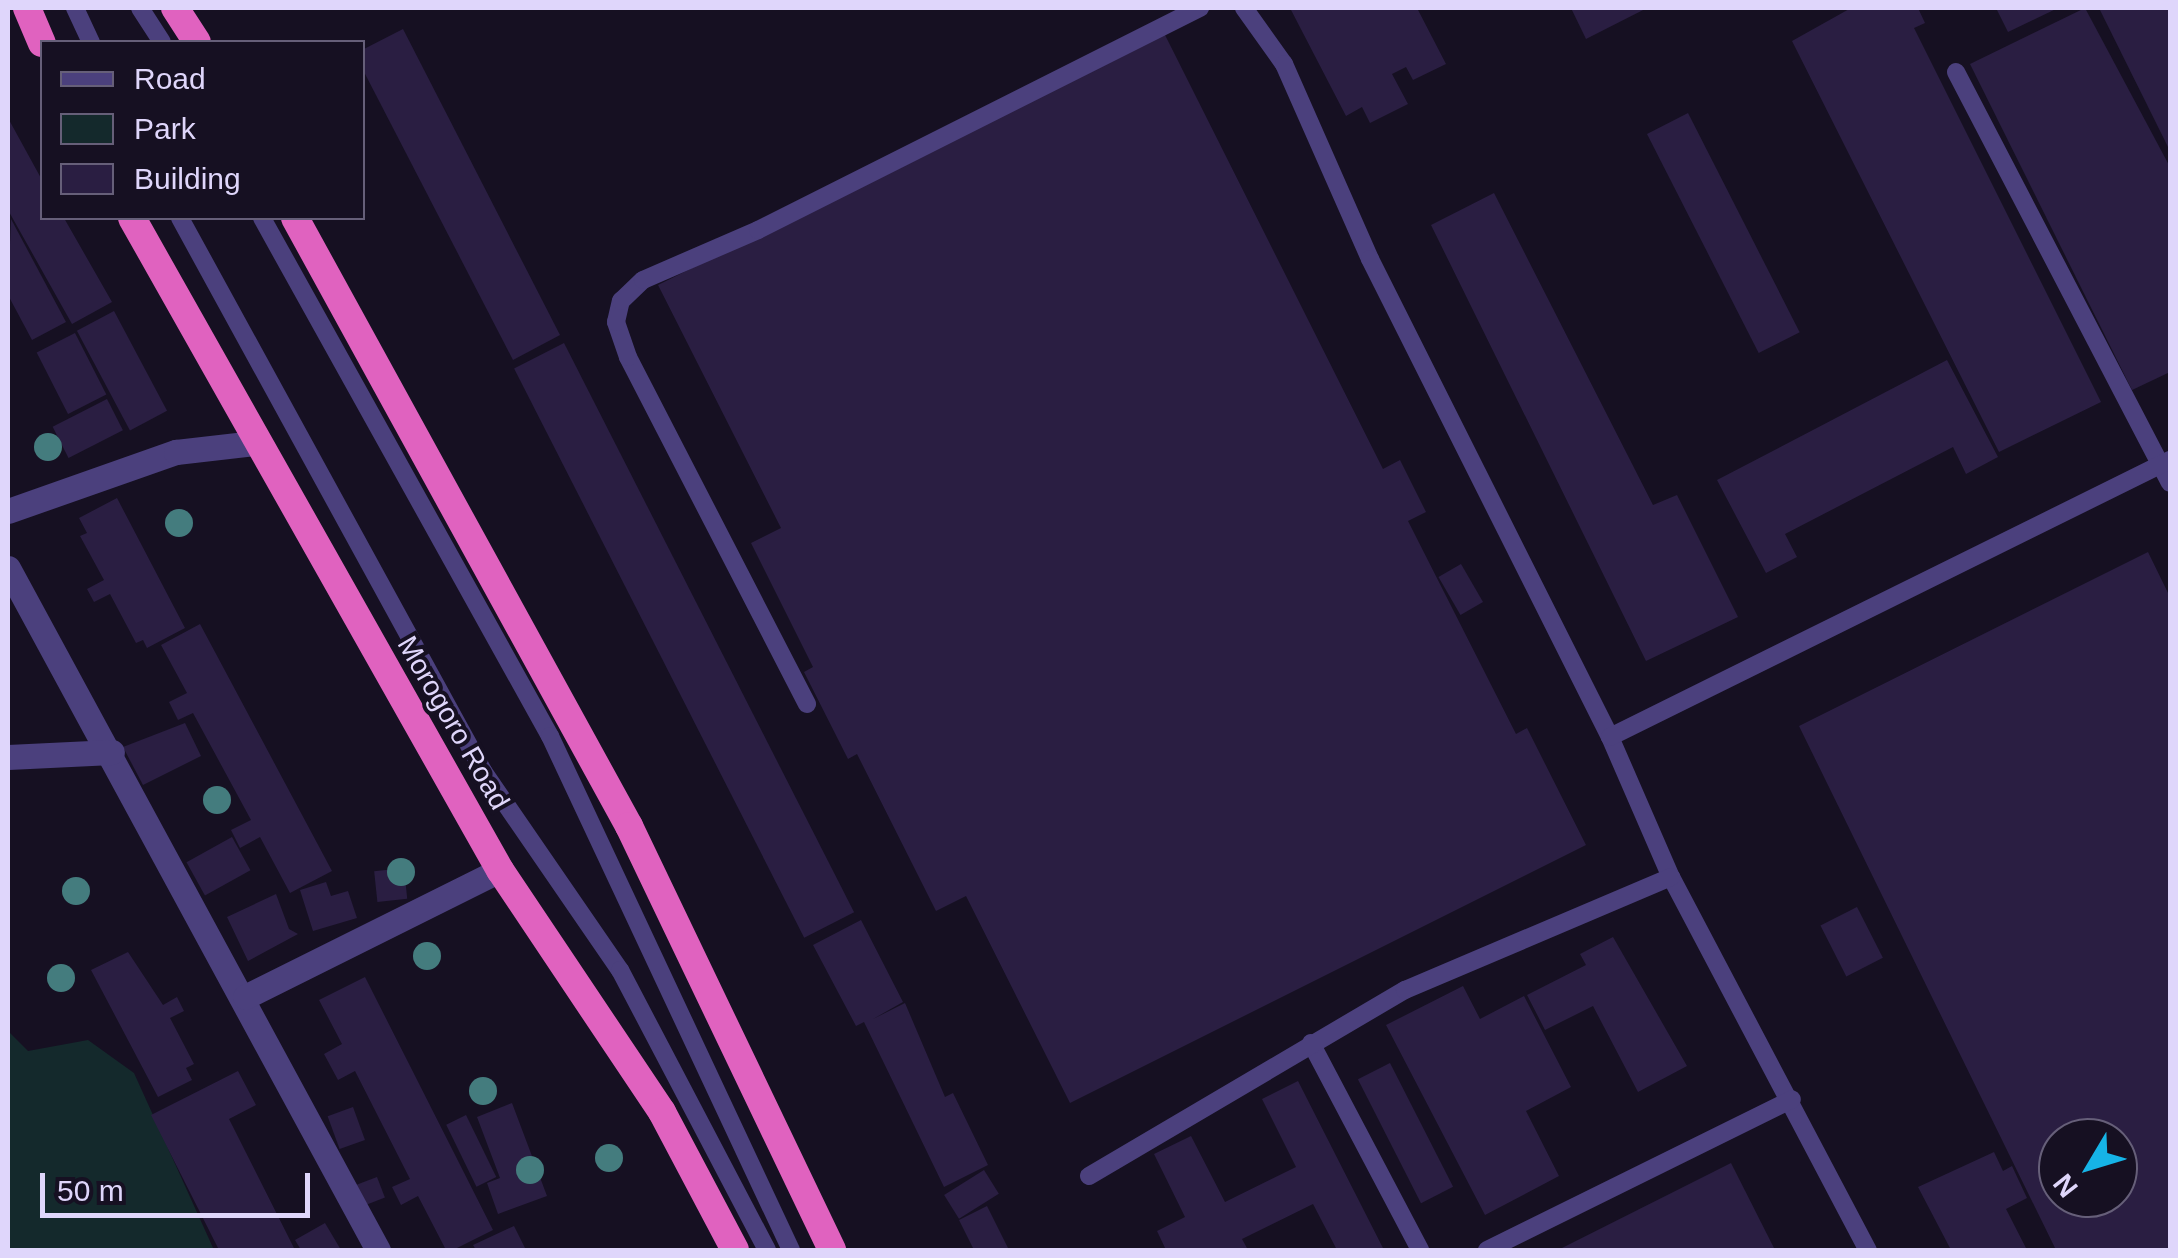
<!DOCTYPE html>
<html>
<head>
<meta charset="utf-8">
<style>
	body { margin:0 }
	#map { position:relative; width:2178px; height:1258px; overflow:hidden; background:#161022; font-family:Helvetica,sans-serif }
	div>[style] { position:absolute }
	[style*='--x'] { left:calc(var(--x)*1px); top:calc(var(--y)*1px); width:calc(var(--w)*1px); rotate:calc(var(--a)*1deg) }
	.green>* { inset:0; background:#14292c }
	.building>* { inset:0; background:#2a1e42; transform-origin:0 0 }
	.service>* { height:18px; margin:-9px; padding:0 9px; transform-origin:9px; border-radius:9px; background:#4b407d }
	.minor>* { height:25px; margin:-12.5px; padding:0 12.5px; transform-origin:12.5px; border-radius:12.5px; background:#4b407d }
	.trunk>* { height:28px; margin:-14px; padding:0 14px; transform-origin:14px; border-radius:14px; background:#e062bf }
	.trees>* { width:28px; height:28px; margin:-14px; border-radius:50%; background:#447c7e }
	span { translate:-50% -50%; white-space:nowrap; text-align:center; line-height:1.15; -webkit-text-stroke:8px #161022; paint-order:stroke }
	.street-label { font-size:28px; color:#dfd6fb }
	.frame { position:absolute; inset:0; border:10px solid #dfd6fb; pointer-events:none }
	.legend { position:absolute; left:40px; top:40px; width:325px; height:180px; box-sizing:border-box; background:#161022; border:2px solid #665f79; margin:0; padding:12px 18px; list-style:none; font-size:30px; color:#dfd6fb }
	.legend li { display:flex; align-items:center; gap:20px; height:50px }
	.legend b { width:50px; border:2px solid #665f79 }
	.north { position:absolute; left:2038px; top:1118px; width:100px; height:100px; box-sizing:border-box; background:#161022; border:2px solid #665f79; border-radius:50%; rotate:232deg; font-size:28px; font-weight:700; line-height:40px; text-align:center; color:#dfd6fb }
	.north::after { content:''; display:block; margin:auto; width:35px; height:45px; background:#16b4e7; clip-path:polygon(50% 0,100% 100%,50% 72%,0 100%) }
	.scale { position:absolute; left:40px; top:1173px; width:270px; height:45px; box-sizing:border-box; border:5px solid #dfd6fb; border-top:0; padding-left:12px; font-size:30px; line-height:35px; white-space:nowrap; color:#dfd6fb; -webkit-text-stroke:8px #161022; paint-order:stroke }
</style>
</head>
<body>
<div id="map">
	<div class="green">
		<i style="clip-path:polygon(8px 1031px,28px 1051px,88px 1040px,134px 1073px,214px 1250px,8px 1250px)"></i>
	</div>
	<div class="building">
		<i style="clip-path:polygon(1290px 8px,1417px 8px,1446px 64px,1413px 80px,1406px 67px,1392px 74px,1408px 104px,1370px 123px,1362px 107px,1346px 116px)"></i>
		<i style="clip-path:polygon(1571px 8px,1647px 8px,1586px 39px)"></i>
		<i style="clip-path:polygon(1851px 8px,1918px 8px,1925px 23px,1914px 28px,2101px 402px,1999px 452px,1792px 41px)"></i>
		<i style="clip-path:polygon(1996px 8px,2058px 8px,2008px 32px)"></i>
		<i style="clip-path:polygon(2085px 8px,2170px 167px,2170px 372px,2132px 390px,1970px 64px)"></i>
		<i style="clip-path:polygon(2099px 8px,2170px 8px,2170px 151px)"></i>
		<i style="clip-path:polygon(403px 29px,560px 335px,513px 360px,362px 68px,362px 50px)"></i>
		<i style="clip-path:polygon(1164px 33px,1383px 469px,1400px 460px,1426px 512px,1408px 521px,1516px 734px,1527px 728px,1586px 845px,1070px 1103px,966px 896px,936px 911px,857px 754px,848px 759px,804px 672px,813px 667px,751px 543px,781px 528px,658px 285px)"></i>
		<i style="left:1688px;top:113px;width:246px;height:46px;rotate:63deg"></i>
		<i style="clip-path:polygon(8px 118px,42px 180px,42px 218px,64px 218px,112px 302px,72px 324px,8px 210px)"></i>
		<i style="clip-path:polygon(1494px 193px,1653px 505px,1677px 495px,1738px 617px,1646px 661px,1431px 225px)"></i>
		<i style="clip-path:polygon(11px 219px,66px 322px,32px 340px,8px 295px)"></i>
		<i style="left:114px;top:311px;width:113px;height:42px;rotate:62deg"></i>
		<i style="left:75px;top:333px;width:69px;height:43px;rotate:63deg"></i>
		<i style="left:564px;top:343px;width:639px;height:56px;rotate:63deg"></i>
		<i style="clip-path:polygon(1947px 360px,1998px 457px,1966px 474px,1953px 447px,1785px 534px,1797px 557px,1766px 573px,1717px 480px)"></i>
		<i style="left:107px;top:399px;width:35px;height:61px;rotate:63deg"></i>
		<i style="clip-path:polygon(117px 498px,185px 628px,147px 648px,143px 640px,136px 643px,110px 594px,94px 602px,87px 589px,104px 580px,80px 536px,87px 533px,79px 518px)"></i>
		<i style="clip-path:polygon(evenodd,2148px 552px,2170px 597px,2170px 1250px,2056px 1250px,1799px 726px,2148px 552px,2058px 1138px,2118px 1138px,2118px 1198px,2058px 1198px,2058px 1138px)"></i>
		<i style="left:1461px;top:564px;width:44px;height:26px;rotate:60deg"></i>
		<i style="clip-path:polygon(200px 624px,332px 871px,290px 893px,260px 837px,240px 848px,231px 830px,251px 820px,193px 713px,178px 720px,169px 702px,187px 693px,161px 645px)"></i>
		<i style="clip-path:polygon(185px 723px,201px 756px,143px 785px,123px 747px)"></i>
		<i style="left:232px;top:837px;width:38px;height:52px;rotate:61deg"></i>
		<i style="left:404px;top:868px;width:31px;height:30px;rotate:84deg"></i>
		<i style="clip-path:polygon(326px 882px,331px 896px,348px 891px,357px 918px,313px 931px,300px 890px)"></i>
		<i style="clip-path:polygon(276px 894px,289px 929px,298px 934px,248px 961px,227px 917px)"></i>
		<i style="left:1857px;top:907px;width:57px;height:41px;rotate:63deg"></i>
		<i style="clip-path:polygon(861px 920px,903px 1002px,873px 1019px,905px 1003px,945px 1097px,953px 1093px,988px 1165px,944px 1187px,864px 1022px,856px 1026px,813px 945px)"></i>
		<i style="clip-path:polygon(1613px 937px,1687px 1066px,1638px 1092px,1593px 1006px,1545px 1030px,1527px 995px,1586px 965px,1580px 954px)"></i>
		<i style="clip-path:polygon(128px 952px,163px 1005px,177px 997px,184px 1011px,170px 1018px,194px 1064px,186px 1068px,192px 1080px,158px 1097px,91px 970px)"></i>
		<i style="clip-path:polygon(365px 977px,493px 1230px,453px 1250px,446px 1250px,418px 1196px,401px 1205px,392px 1187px,410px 1179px,355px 1071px,338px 1080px,324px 1054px,342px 1044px,319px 1000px)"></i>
		<i style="clip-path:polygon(1463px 986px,1480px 1019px,1524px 996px,1571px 1087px,1526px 1111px,1559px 1176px,1485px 1215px,1386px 1025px)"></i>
		<i style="left:1390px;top:1063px;width:139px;height:36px;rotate:63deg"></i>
		<i style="clip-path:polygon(238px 1071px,256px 1105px,229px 1119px,295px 1250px,219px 1250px,151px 1115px)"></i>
		<i style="clip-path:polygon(1298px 1081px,1384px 1250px,1337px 1250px,1313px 1204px,1242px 1239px,1248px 1250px,1166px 1250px,1157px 1231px,1185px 1217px,1154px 1154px,1191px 1136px,1225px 1202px,1296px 1167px,1262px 1099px)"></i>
		<i style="clip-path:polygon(512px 1103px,547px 1196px,498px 1214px,487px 1183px,500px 1178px,477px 1117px)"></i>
		<i style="left:353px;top:1107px;width:35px;height:27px;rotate:70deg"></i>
		<i style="left:466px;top:1115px;width:69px;height:22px;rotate:64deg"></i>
		<i style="clip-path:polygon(1994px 1152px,2003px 1171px,2012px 1166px,2027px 1198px,2006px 1209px,2027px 1250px,1951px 1250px,1918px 1187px)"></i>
		<i style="clip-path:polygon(1731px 1163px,1775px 1250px,1558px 1250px)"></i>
		<i style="left:984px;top:1170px;width:28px;height:47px;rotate:58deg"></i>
		<i style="left:377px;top:1177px;width:22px;height:24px;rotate:69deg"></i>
		<i style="clip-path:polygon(987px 1206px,1008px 1248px,1003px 1250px,974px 1250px,959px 1220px)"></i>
		<i style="clip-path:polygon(325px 1223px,341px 1250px,301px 1250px,295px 1240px)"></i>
		<i style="clip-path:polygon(514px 1226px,526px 1250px,476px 1250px,473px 1245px)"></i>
	</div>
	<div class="service">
		<i style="--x:75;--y:8;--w:38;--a:65"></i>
		<i style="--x:140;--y:8;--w:40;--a:57.1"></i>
		<i style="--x:1244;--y:8;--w:69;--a:54.5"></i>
		<i style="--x:1284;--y:64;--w:213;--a:66.2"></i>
		<i style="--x:1370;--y:259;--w:535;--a:63.34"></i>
		<i style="--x:1610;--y:737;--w:153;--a:66.5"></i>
		<i style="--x:1671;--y:877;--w:422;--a:62.2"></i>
		<i style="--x:1956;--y:72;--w:463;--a:62.5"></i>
		<i style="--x:180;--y:218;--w:631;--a:61.28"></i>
		<i style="--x:483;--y:771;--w:242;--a:55.5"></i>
		<i style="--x:620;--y:970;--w:316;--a:62.3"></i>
		<i style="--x:262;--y:218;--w:593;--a:60.93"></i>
		<i style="--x:550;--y:736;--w:568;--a:64.88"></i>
		<i style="--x:807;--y:704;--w:390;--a:-117.3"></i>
		<i style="--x:628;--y:357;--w:37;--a:-109"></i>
		<i style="--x:616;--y:322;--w:22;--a:-77"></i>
		<i style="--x:621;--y:301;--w:30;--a:-44"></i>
		<i style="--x:643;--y:280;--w:125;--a:-23.5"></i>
		<i style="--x:758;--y:230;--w:495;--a:-26.7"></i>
		<i style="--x:1610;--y:737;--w:625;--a:-26.32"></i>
		<i style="--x:1311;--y:1043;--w:234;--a:62.2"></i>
		<i style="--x:1089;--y:1176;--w:367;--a:-30.5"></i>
		<i style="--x:1405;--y:990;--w:289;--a:-23"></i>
		<i style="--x:1487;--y:1250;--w:340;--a:-26.3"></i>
	</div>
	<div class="minor">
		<i style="--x:8;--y:511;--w:178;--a:-19.4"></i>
		<i style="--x:176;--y:452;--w:79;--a:-6.6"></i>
		<i style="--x:8;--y:568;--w:776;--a:61.52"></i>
		<i style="--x:8;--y:757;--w:104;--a:-2.8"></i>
		<i style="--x:245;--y:997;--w:285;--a:-26.5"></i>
	</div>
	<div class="trunk">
		<i style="--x:27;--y:8;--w:38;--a:67"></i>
		<i style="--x:175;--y:8;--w:40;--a:57.1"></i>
		<i style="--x:132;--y:218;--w:749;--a:60.56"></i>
		<i style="--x:500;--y:870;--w:291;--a:56.2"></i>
		<i style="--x:662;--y:1112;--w:156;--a:62.1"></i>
		<i style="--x:295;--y:218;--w:694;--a:61.22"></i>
		<i style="--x:629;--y:826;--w:470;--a:64.4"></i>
	</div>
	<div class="trees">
		<i style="left:48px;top:447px"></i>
		<i style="left:179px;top:523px"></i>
		<i style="left:217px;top:800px"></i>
		<i style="left:401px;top:872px"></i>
		<i style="left:76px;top:891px"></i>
		<i style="left:427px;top:956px"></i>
		<i style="left:61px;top:978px"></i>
		<i style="left:483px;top:1091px"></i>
		<i style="left:609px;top:1158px"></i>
		<i style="left:530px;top:1170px"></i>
	</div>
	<div class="street-label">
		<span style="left:453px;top:723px;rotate:60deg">Morogoro Road</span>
	</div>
	<div class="frame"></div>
	<ul class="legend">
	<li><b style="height:12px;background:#4b407d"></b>Road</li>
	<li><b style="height:28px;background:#14292c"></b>Park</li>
	<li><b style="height:28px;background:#2a1e42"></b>Building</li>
	</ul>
	<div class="north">N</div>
	<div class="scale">50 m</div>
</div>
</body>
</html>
